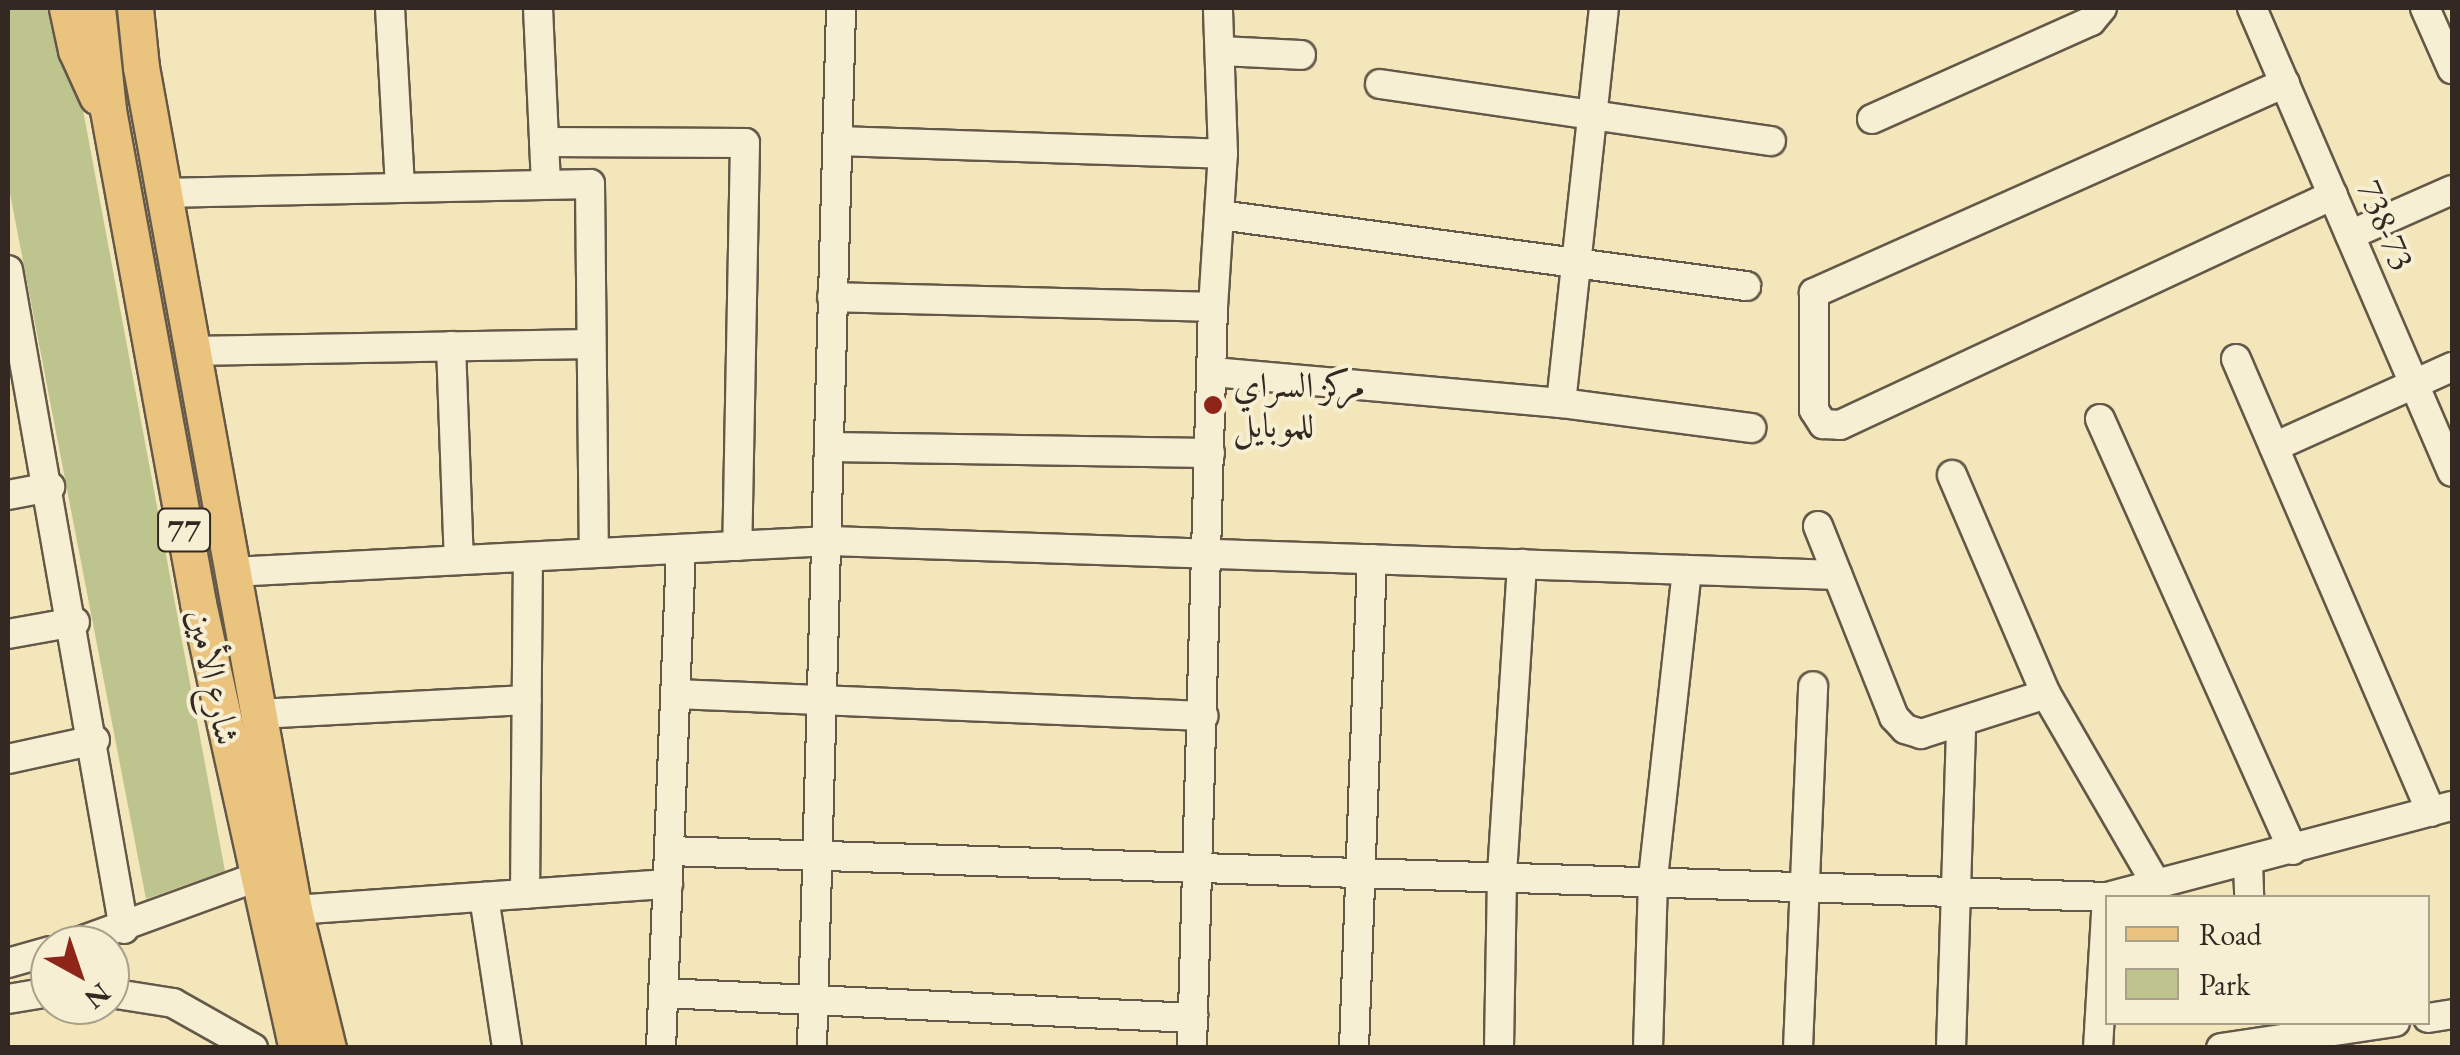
<!DOCTYPE html>
<html>
<head>
<meta charset="utf-8">
<style>
	body { margin:0 }
	#map { position:relative; width:2460px; height:1055px; overflow:hidden; background:#f3e6bb; font-family:"EB Garamond",Amiri,serif }
	div>[style] { position:absolute }
	[style*='--x'] { left:calc(var(--x)*1px); top:calc(var(--y)*1px); width:calc(var(--w)*1px); rotate:calc(var(--a)*1deg) }
	.green>* { inset:0; background:#bdc48e }
	.roads { filter:drop-shadow(2px 0 #645848) drop-shadow(-2px 0 #645848) drop-shadow(0 2px #645848) drop-shadow(0 -2px #645848) }
	.minor>* { height:28px; margin:-14px; padding:0 14px; transform-origin:14px; border-radius:14px; background:#f7efd3 }
	.major>* { height:35px; margin:-17.5px; padding:0 17.5px; transform-origin:17.5px; border-radius:17.5px; background:#eac37e }
	.dots>* { width:28px; height:28px; translate:-50% -50%; box-sizing:border-box; border:5px solid #f7efd3; border-radius:50% }
	span { translate:-50% -50%; white-space:nowrap; text-align:center; line-height:1.15; -webkit-text-stroke:8px #f7efd3; paint-order:stroke }
	.shield-label span { padding:2px 8px; background:#f7efd3; border:2px solid; border-radius:8px; -webkit-text-stroke-width:0 }
	.shield-label { font-size:32px; color:#342922; font-weight:700 }
	.street-label { font-size:35px; color:#342922 }
	.poi-label { font-size:35px; color:#342922 }
	.left { translate:0 -50%; text-align:left }
	.frame { position:absolute; inset:0; border:10px solid #342922; pointer-events:none }
	.legend { position:absolute; left:2105px; top:895px; width:325px; height:130px; box-sizing:border-box; background:#f7efd3; border:2px solid #a9a08c; margin:0; padding:12px 18px; list-style:none; font-size:30px; color:#342922 }
	.legend li { display:flex; align-items:center; gap:20px; height:50px }
	.legend b { width:50px; border:2px solid #a9a08c }
	.north { position:absolute; left:30px; top:925px; width:100px; height:100px; box-sizing:border-box; background:#f7efd3; border:2px solid #a9a08c; border-radius:50%; rotate:140deg; font-size:28px; font-weight:700; line-height:40px; text-align:center; color:#342922 }
	.north::after { content:''; display:block; margin:auto; width:35px; height:45px; background:#8f2418; clip-path:polygon(50% 0,100% 100%,50% 72%,0 100%) }
</style>
</head>
<body>
<div id="map">
	<div class="green">
		<i style="clip-path:polygon(8px 8px,64px 8px,225px 871px,146px 899px,8px 183px)"></i>
	</div>
	<div class="roads">
		<div class="minor">
			<i style="--x:390;--y:8;--w:180;--a:86.8"></i>
			<i style="--x:538;--y:8;--w:176;--a:87.4"></i>
			<i style="--x:2252;--y:8;--w:505;--a:66.68"></i>
			<i style="--x:2425;--y:8;--w:67;--a:66.1"></i>
			<i style="--x:1220;--y:51;--w:81;--a:2.8"></i>
			<i style="--x:2285;--y:83;--w:516;--a:155.97"></i>
			<i style="--x:1814;--y:293;--w:117;--a:90"></i>
			<i style="--x:1814;--y:410;--w:17;--a:57"></i>
			<i style="--x:1823;--y:424;--w:17;--a:3"></i>
			<i style="--x:1840;--y:425;--w:544;--a:-25.01"></i>
			<i style="--x:1380;--y:84;--w:395;--a:8.3"></i>
			<i style="--x:1872;--y:119;--w:240;--a:-24.1"></i>
			<i style="--x:2091;--y:21;--w:17;--a:-50"></i>
			<i style="--x:837;--y:141;--w:386;--a:1.9"></i>
			<i style="--x:544;--y:142;--w:201;--a:0.3"></i>
			<i style="--x:745;--y:143;--w:403;--a:91.1"></i>
			<i style="--x:163;--y:193;--w:427;--a:-1.2"></i>
			<i style="--x:590;--y:184;--w:369;--a:89.4"></i>
			<i style="--x:1220;--y:215;--w:531;--a:7.69"></i>
			<i style="--x:2350;--y:235;--w:111;--a:-23.8"></i>
			<i style="--x:8;--y:270;--w:669;--a:80.02"></i>
			<i style="--x:832;--y:297;--w:381;--a:1.5"></i>
			<i style="--x:451;--y:346;--w:214;--a:87.9"></i>
			<i style="--x:190;--y:351;--w:401;--a:-1"></i>
			<i style="--x:2236;--y:359;--w:493;--a:66.7"></i>
			<i style="--x:1213;--y:372;--w:349;--a:5.1"></i>
			<i style="--x:1561;--y:403;--w:192;--a:7.5"></i>
			<i style="--x:1561;--y:403;--w:397;--a:-83.8"></i>
			<i style="--x:2100;--y:419;--w:472;--a:65.9"></i>
			<i style="--x:829;--y:447;--w:381;--a:0.9"></i>
			<i style="--x:2274;--y:447;--w:195;--a:-24.2"></i>
			<i style="--x:1952;--y:475;--w:238;--a:66.8"></i>
			<i style="--x:2046;--y:694;--w:223;--a:59.9"></i>
			<i style="--x:8;--y:495;--w:43;--a:-10.8"></i>
			<i style="--x:1818;--y:526;--w:206;--a:68.3"></i>
			<i style="--x:1894;--y:717;--w:16;--a:47"></i>
			<i style="--x:1905;--y:729;--w:17;--a:17"></i>
			<i style="--x:1921;--y:734;--w:131;--a:-17.7"></i>
			<i style="--x:232;--y:572;--w:599;--a:-2.97"></i>
			<i style="--x:830;--y:541;--w:1008;--a:1.93"></i>
			<i style="--x:8;--y:634;--w:68;--a:-10.2"></i>
			<i style="--x:675;--y:694;--w:529;--a:2.38"></i>
			<i style="--x:258;--y:714;--w:269;--a:-3"></i>
			<i style="--x:8;--y:759;--w:89;--a:-12.3"></i>
			<i style="--x:669;--y:851;--w:1439;--a:1.83"></i>
			<i style="--x:2107;--y:897;--w:357;--a:-14.8"></i>
			<i style="--x:2248;--y:862;--w:36;--a:88"></i>
			<i style="--x:525;--y:894;--w:337;--a:-89.5"></i>
			<i style="--x:484;--y:897;--w:153;--a:81.3"></i>
			<i style="--x:294;--y:910;--w:375;--a:-4"></i>
			<i style="--x:70;--y:945;--w:199;--a:-20"></i>
			<i style="--x:8;--y:963;--w:44;--a:-15.9"></i>
			<i style="--x:110;--y:993;--w:64;--a:9"></i>
			<i style="--x:173;--y:1003;--w:92;--a:29.4"></i>
			<i style="--x:663;--y:993;--w:531;--a:2.7"></i>
			<i style="--x:8;--y:999;--w:43;--a:-9.5"></i>
			<i style="--x:2428;--y:1018;--w:24;--a:-9"></i>
			<i style="--x:661;--y:1048;--w:499;--a:-87.7"></i>
			<i style="--x:812;--y:1048;--w:1040;--a:-88.4"></i>
			<i style="--x:1192;--y:1048;--w:741;--a:-88.38"></i>
			<i style="--x:1213;--y:307;--w:153;--a:-86.3"></i>
			<i style="--x:1223;--y:154;--w:146;--a:-92"></i>
			<i style="--x:1354;--y:1048;--w:489;--a:-87.9"></i>
			<i style="--x:1499;--y:1048;--w:174;--a:-89"></i>
			<i style="--x:1502;--y:874;--w:311;--a:-86.3"></i>
			<i style="--x:1648;--y:1048;--w:170;--a:-88.3"></i>
			<i style="--x:1653;--y:878;--w:310;--a:-83.7"></i>
			<i style="--x:1798;--y:1048;--w:362;--a:-87.6"></i>
			<i style="--x:1951;--y:1048;--w:326;--a:-88.2"></i>
			<i style="--x:2098;--y:1048;--w:151;--a:-86.6"></i>
			<i style="--x:2221;--y:1048;--w:176;--a:-8.5"></i>
		</div>
		<div class="major">
			<i style="--x:67;--y:8;--w:43;--a:77.9"></i>
			<i style="--x:76;--y:50;--w:51;--a:65.5"></i>
			<i style="--x:97;--y:8;--w:103;--a:83.8"></i>
			<i style="--x:108;--y:110;--w:501;--a:79.65"></i>
			<i style="--x:198;--y:603;--w:456;--a:77.5"></i>
			<i style="--x:135;--y:8;--w:59;--a:84.2"></i>
			<i style="--x:141;--y:67;--w:857;--a:79.71"></i>
			<i style="--x:294;--y:910;--w:142;--a:76.2"></i>
		</div>
	</div>
	<div class="dots">
		<i style="left:1213px;top:405px;background:#8f2418"></i>
	</div>
	<div class="shield-label">
		<span style="left:184px;top:530px">77</span>
	</div>
	<div class="street-label">
		<span style="left:2386px;top:225px;rotate:67deg">738-73</span>
		<span style="left:214px;top:677px;rotate:78deg">شارع الأمين</span>
	</div>
	<div class="poi-label">
		<span class="left" style="left:1233px;top:405px">مركز السراي<br>للموبايل</span>
	</div>
	<div class="frame"></div>
	<ul class="legend">
	<li><b style="height:12px;background:#eac37e"></b>Road</li>
	<li><b style="height:28px;background:#bdc48e"></b>Park</li>
	</ul>
	<div class="north">N</div>
</div>
</body>
</html>
